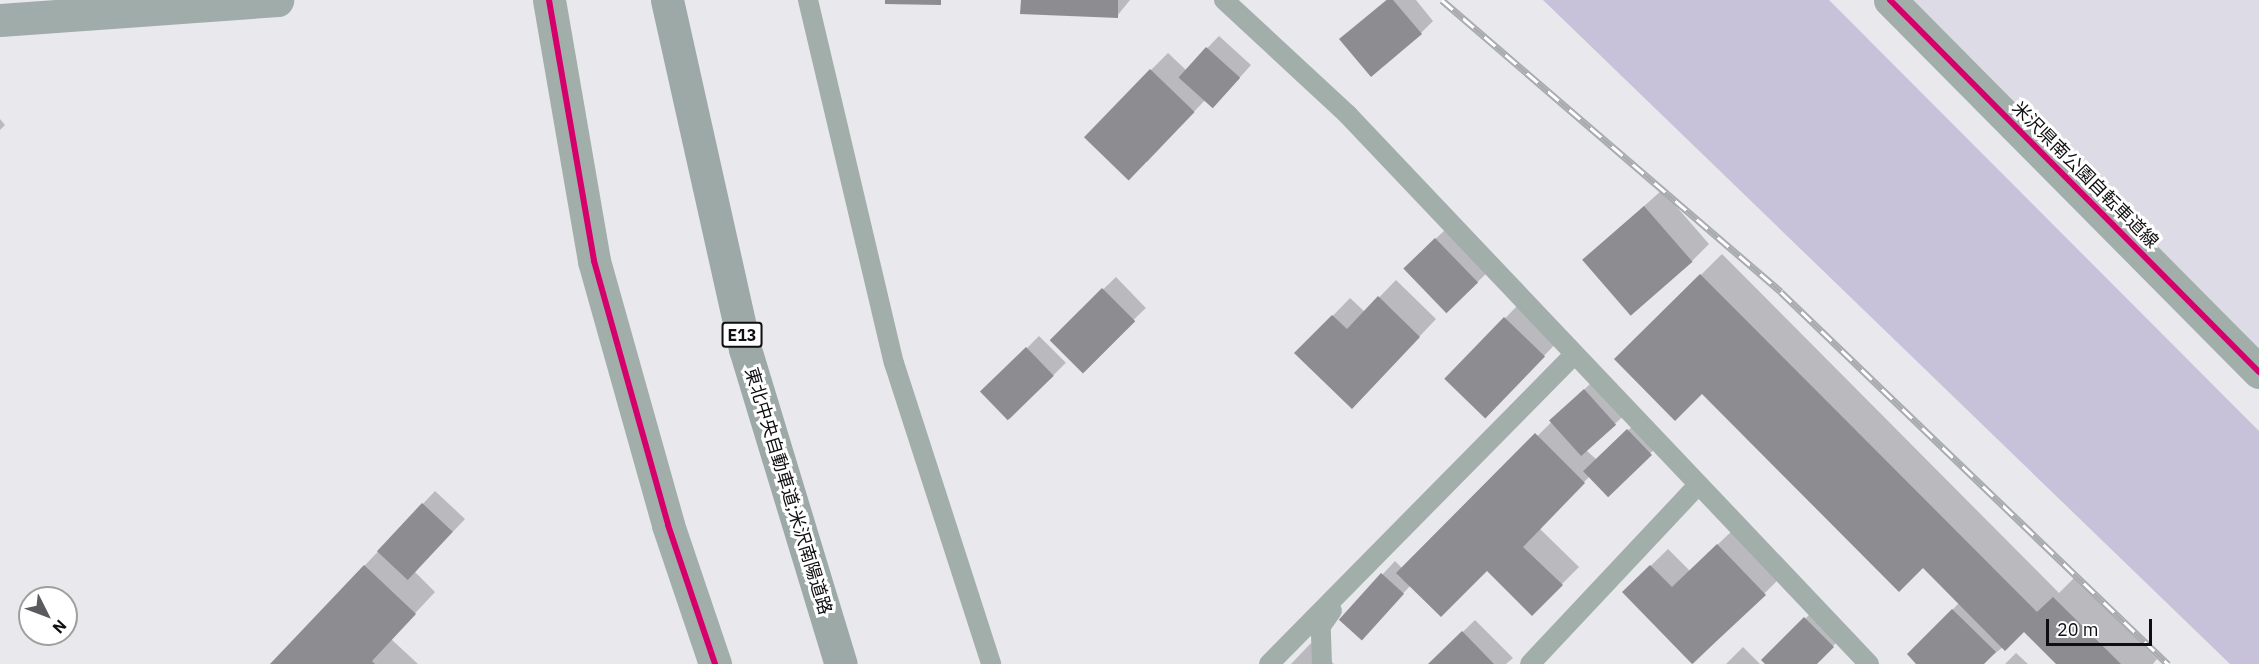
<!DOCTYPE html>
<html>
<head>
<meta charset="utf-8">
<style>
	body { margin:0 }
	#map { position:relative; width:2259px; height:664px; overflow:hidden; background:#e9e8ed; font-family:"IBM Plex Sans","Noto Sans JP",sans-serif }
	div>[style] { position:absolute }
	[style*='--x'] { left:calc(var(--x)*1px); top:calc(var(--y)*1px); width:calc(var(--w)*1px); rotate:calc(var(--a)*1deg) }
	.built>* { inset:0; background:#dddbe6 }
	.forest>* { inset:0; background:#c7c2d9 }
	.shadow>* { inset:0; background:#0003; transform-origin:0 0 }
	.building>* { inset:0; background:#8d8c90; transform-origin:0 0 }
	.service>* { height:20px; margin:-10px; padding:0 10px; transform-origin:10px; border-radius:10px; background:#a2aeaa }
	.tertiary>* { height:33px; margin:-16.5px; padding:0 16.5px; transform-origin:16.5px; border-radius:16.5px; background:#a2aeaa }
	.secondary>* { height:33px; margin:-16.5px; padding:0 16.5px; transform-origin:16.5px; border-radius:16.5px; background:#9faca9 }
	.motorway>* { height:33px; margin:-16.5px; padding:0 16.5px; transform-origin:16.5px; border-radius:16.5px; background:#9ca9a7 }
	.rail>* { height:7px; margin-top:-3.5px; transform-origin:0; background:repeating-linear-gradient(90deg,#fff 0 14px,#a8acad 0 28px); box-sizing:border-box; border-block:2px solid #a8acad }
	.cycleway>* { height:6px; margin:-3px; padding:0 3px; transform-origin:3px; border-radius:3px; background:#d6006c }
	span { translate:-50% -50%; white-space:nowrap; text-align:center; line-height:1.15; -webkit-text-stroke:6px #fff; paint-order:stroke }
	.shield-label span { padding:2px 4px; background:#fff; border:2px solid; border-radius:4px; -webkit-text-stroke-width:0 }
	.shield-label { font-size:16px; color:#0f0e11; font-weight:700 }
	.street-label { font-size:18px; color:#0f0e11 }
	.north { position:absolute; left:18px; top:586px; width:60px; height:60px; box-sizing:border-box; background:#fff; border:2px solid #9f9fa0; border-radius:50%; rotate:132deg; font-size:16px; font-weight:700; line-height:24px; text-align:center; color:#0f0e11 }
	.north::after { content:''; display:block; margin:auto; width:21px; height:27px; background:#5b5a5e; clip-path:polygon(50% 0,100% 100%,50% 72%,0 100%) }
	.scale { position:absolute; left:2046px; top:619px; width:106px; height:27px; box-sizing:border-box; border:3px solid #0f0e11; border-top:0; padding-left:8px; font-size:18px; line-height:21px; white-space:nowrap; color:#0f0e11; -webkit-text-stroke:4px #fff; paint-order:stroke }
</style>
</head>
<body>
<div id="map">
	<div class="built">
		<i style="clip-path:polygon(1890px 0,2259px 0,2259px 372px)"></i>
	</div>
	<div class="forest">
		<i style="clip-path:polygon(1543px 0,1829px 0,2259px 431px,2259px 664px,2230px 664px)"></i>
	</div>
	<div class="shadow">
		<i style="clip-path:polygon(1022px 0,1130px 0,1117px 16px)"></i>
		<i style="clip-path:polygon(1386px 0,1416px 0,1433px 21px,1421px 33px,1354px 27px)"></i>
		<i style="clip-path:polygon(1219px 36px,1251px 65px,1225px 94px,1205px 100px,1147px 162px,1151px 70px,1168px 53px,1186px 70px)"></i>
		<i style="clip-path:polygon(0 119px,5px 125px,0 130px)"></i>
		<i style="clip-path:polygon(1662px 190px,1709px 244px,1692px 261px,1584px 260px)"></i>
		<i style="left:1448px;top:227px;width:60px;height:59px;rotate:46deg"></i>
		<i style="clip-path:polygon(1722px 254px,2059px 593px,2075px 577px,2157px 659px,2153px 664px,2058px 664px,2024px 630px,1982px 664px,1918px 664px,1909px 654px,1959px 603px,1923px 566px,1702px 392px,1616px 359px)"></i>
		<i style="left:1116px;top:277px;width:43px;height:90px;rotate:46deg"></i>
		<i style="clip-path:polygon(1396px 280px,1436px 319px,1370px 389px,1297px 353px,1350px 298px,1365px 312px)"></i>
		<i style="left:1517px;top:306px;width:54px;height:102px;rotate:44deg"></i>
		<i style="left:1039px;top:336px;width:38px;height:79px;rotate:45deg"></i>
		<i style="clip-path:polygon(1597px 377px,1628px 412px,1586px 450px,1597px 460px,1641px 418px,1663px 441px,1607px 495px,1590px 476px,1539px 528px,1579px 567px,1532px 614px,1487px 569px,1411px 585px,1373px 625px,1341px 619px,1395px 561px,1403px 569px)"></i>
		<i style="clip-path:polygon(435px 491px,465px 519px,415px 572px,435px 592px,391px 639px,418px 664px,272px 664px)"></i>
		<i style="clip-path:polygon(1735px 528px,1782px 576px,1693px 664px,1624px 592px,1668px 549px,1690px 571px)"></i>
		<i style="clip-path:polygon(1818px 606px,1845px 634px,1815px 664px,1767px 664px,1764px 660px)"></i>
		<i style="clip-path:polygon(1475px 620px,1513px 658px,1506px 664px,1430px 664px)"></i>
		<i style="clip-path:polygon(1311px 643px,1334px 664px,1291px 664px)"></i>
		<i style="clip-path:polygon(1743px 647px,1760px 664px,1726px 664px)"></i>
		<i style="clip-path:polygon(2016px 653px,2028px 664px,2005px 664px)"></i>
	</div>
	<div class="building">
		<i style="clip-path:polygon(885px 0,941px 0,941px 5px,885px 4px)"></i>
		<i style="clip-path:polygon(1021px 0,1118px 0,1118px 18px,1020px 14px)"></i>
		<i style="clip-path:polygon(1387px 0,1393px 0,1422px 34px,1371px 77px,1339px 39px)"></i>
		<i style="left:1206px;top:47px;width:46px;height:41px;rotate:42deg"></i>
		<i style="left:1150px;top:69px;width:62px;height:95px;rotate:44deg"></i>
		<i style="left:1644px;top:206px;width:74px;height:82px;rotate:49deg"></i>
		<i style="left:1435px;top:238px;width:62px;height:44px;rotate:46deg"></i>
		<i style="clip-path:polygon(1700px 274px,2037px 612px,2053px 597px,2121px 664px,2056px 664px,2024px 632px,2005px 651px,1923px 568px,1899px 592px,1702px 394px,1675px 421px,1614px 359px)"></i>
		<i style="left:1102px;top:288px;width:47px;height:74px;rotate:45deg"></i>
		<i style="clip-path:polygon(1378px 296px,1420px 337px,1352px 409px,1294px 353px,1332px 315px,1347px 329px)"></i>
		<i style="left:1504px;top:317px;width:57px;height:86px;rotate:44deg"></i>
		<i style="left:1026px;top:347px;width:40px;height:64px;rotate:46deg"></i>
		<i style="left:1584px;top:389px;width:48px;height:47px;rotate:48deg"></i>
		<i style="left:1627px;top:429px;width:36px;height:61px;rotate:46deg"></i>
		<i style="clip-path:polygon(1535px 433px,1585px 483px,1523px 547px,1563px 585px,1532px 616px,1487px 571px,1441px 617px,1396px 573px)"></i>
		<i style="left:422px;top:503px;width:42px;height:66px;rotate:43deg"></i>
		<i style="clip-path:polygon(1717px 544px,1766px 595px,1692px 664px,1622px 592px,1650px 565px,1672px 587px)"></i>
		<i style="clip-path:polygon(364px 565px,416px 614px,372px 661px,375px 664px,270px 664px)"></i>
		<i style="left:1381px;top:573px;width:31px;height:63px;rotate:42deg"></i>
		<i style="clip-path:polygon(1952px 609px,1996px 652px,1984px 664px,1916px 664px,1907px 654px)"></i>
		<i style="clip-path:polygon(1804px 617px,1834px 647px,1817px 664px,1765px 664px,1761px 660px)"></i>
		<i style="clip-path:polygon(1462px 631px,1494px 664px,1428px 664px)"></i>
	</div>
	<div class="service">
		<i style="--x:808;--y:0;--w:373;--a:76.7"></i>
		<i style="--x:894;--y:363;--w:316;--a:72.1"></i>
		<i style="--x:1224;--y:0;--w:169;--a:42.8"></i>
		<i style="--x:1348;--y:115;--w:757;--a:46.5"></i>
		<i style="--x:1269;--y:664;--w:431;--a:-45.4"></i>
		<i style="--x:1322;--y:664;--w:38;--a:-92"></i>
		<i style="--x:1321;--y:626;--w:19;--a:-55"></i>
		<i style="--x:1530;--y:664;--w:245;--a:-46.8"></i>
	</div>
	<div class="tertiary">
		<i style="--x:549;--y:0;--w:265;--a:80.2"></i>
		<i style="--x:594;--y:261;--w:274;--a:74.3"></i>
		<i style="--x:668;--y:525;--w:147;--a:71.3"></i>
		<i style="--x:1890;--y:0;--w:524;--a:45.23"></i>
	</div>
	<div class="secondary">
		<i style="--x:0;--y:20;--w:278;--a:-4.1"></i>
	</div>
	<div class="motorway">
		<i style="--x:667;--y:0;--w:358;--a:77.4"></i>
		<i style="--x:745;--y:349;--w:329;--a:73.1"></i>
	</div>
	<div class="rail">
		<i style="--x:1442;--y:0;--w:447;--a:40.7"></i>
		<i style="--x:1781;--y:292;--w:537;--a:43.87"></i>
	</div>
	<div class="cycleway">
		<i style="--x:549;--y:0;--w:265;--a:80.2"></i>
		<i style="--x:594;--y:261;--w:274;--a:74.3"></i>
		<i style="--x:668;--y:525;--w:147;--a:71.3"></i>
		<i style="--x:1890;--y:0;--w:524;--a:45.23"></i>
	</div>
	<div class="shield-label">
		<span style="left:742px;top:335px">E13</span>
	</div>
	<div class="street-label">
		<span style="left:2085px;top:175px;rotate:45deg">米沢県南公園自転車道線</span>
		<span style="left:788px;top:491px;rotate:73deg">東北中央自動車道;米沢南陽道路</span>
	</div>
	<div class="north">N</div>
	<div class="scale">20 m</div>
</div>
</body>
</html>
